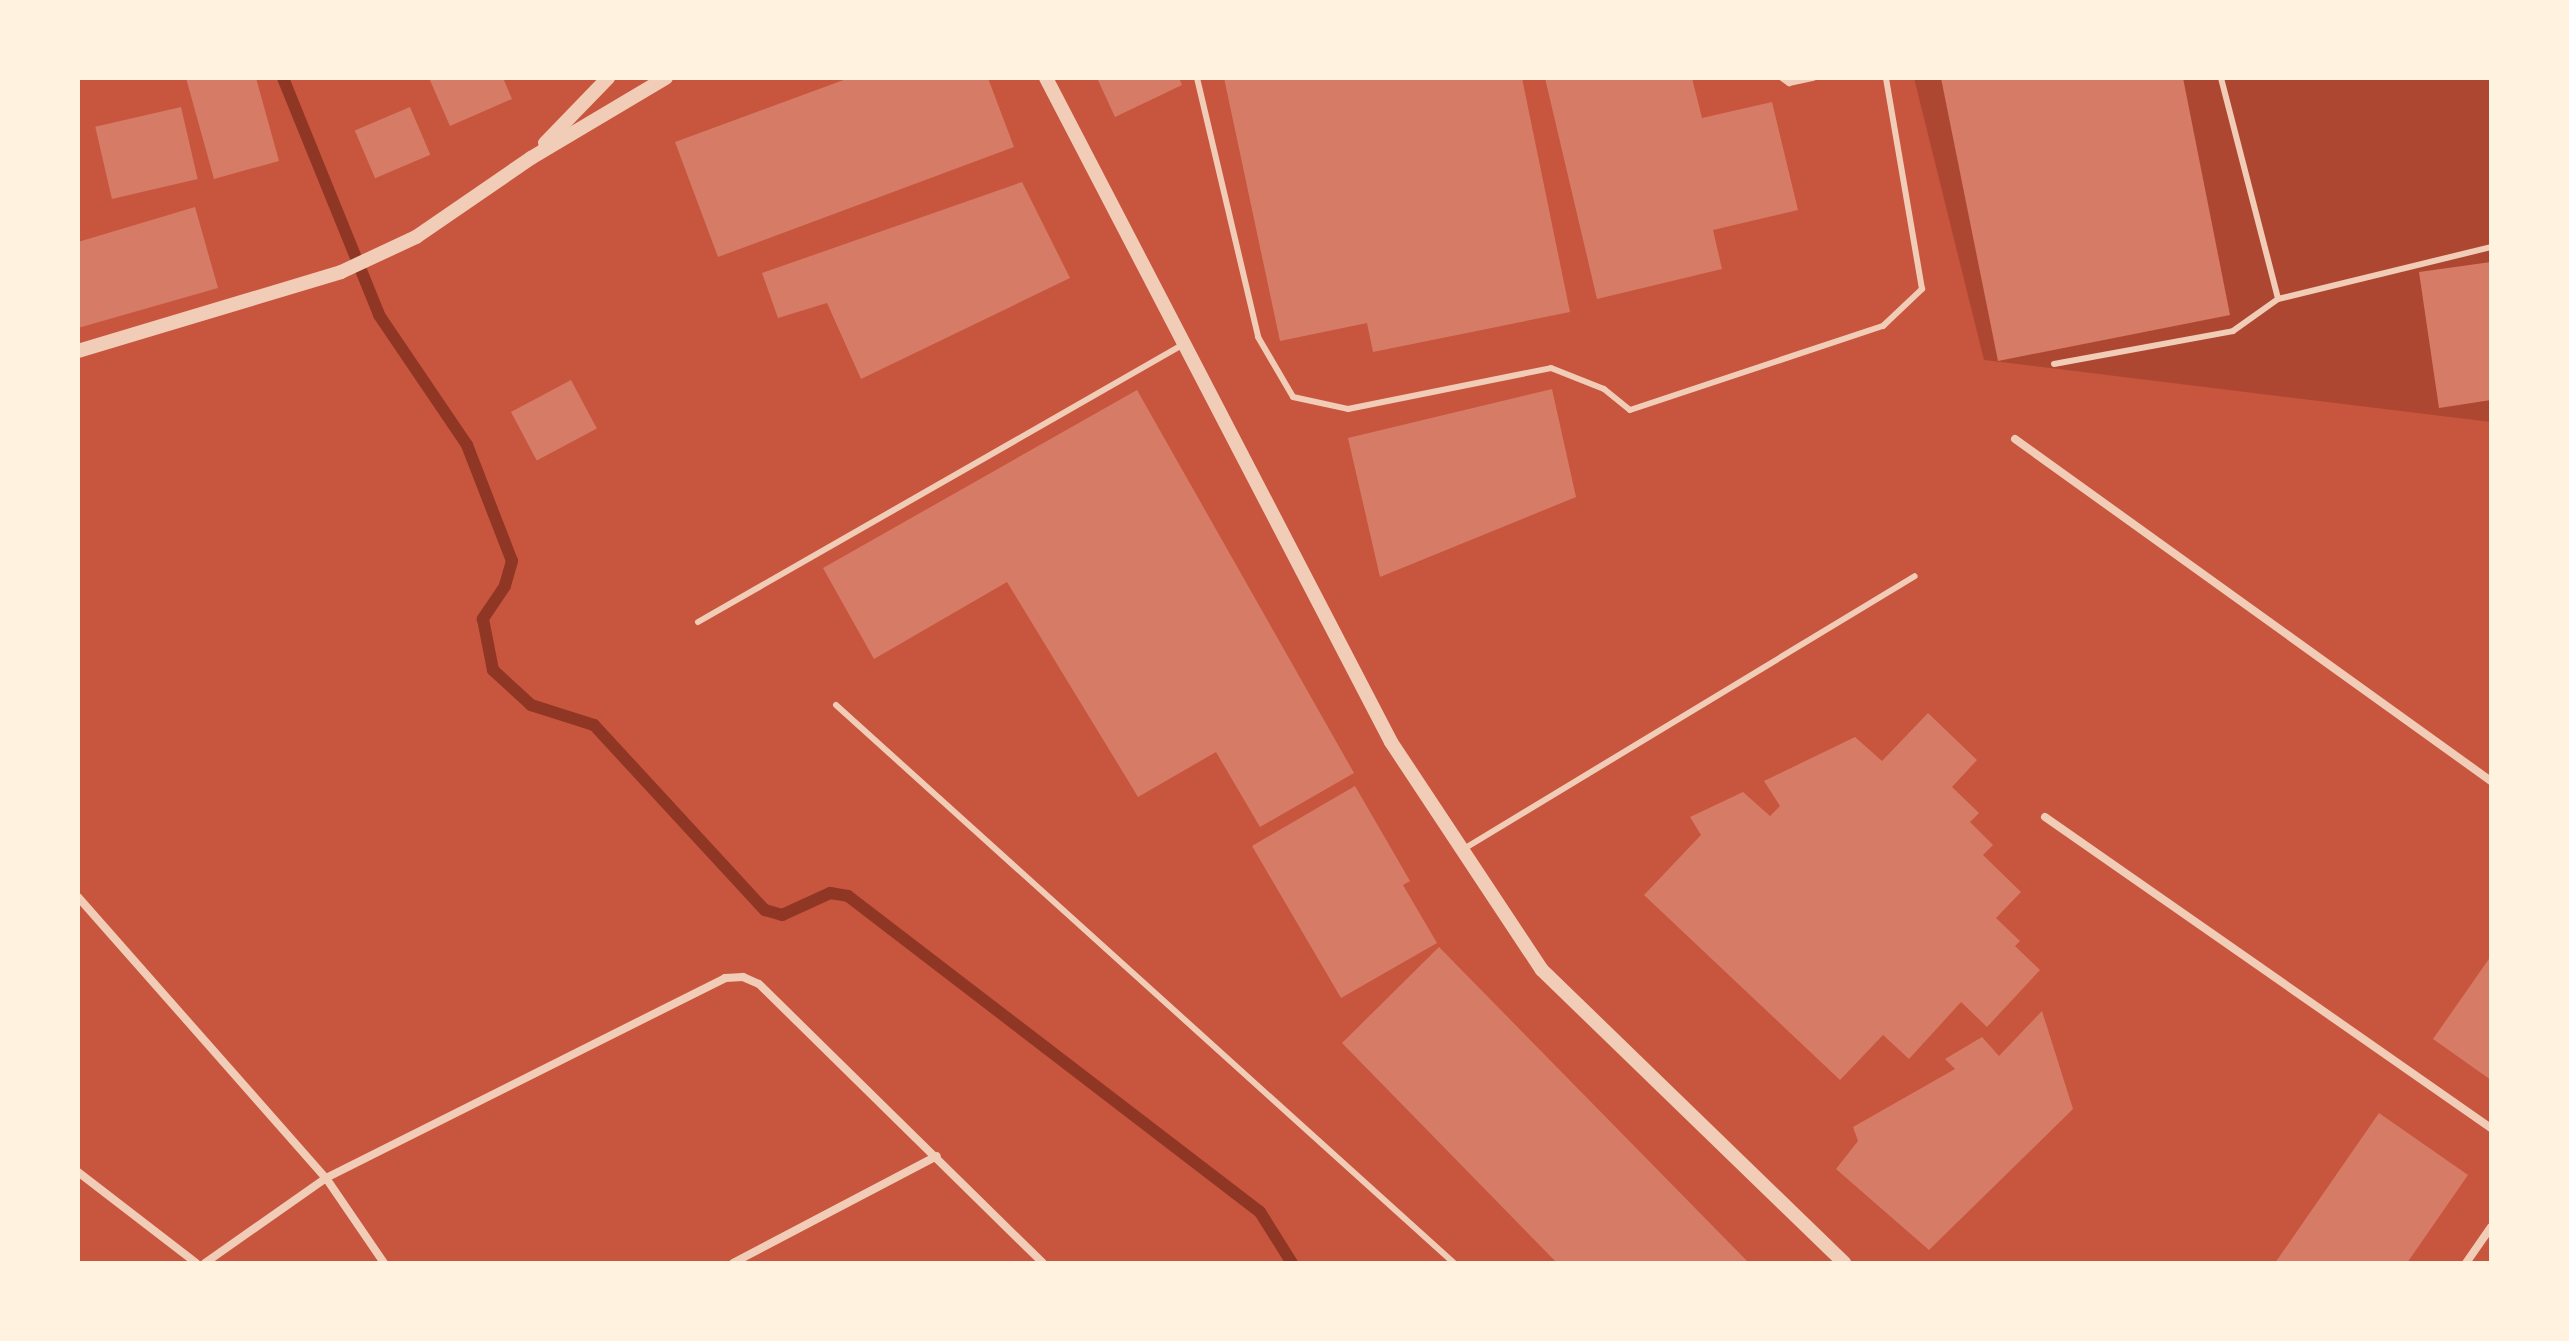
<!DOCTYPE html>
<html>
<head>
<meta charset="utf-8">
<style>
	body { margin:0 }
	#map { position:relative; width:2569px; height:1341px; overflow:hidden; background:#c8553d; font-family:"Open Sans",sans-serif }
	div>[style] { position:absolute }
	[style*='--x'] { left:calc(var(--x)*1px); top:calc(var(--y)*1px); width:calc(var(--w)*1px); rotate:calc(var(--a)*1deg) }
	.green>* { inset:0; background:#ae4732 }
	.stream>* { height:12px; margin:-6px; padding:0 6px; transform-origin:6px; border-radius:6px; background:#8f3625 }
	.building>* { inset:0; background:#d67c66; transform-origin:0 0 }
	.service>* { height:6px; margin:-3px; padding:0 3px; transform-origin:3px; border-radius:3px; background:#f1ccb7 }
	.minor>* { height:8px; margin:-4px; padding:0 4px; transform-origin:4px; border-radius:4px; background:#f1ccb7 }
	.tertiary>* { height:14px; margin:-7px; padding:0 7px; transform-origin:7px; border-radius:7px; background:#f1ccb7 }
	span { translate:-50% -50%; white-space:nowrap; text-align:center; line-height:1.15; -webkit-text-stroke:8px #fff3e0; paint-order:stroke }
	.frame { position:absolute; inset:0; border:80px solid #fff3e0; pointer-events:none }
</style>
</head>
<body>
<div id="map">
	<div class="green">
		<i style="clip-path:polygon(1914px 78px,2491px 78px,2491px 422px,1984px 360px)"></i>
	</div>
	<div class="stream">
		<i style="--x:283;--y:78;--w:256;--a:67.9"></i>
		<i style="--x:379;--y:315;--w:157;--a:55.9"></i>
		<i style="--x:467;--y:445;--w:124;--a:68.8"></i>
		<i style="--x:512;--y:561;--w:26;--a:106"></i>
		<i style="--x:505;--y:586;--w:40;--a:124"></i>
		<i style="--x:483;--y:619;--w:52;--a:78.9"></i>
		<i style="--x:493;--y:670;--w:52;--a:42.6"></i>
		<i style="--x:531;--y:705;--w:66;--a:17.6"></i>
		<i style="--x:594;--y:725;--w:252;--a:47.3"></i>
		<i style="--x:765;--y:910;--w:18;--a:16"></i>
		<i style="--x:782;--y:915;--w:53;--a:-24.6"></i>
		<i style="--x:830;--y:893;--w:18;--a:9"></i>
		<i style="--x:848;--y:896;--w:519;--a:37.49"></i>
		<i style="--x:1260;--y:1212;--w:60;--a:57.9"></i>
	</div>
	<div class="building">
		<i style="clip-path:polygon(186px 78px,256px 78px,279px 161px,214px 179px)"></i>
		<i style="clip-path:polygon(429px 78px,503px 78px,512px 99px,450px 126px)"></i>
		<i style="clip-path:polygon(849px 78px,988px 78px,1014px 147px,718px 257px,675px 142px)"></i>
		<i style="clip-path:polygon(1097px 78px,1179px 78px,1182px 85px,1115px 117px)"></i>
		<i style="clip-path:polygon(1224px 78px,1522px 78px,1570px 312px,1373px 352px,1367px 323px,1280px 341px)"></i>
		<i style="clip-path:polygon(1545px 78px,1692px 78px,1702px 118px,1772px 102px,1798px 210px,1713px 230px,1722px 269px,1597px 299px)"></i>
		<i style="clip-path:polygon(1941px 78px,2183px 78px,2230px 315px,1998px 361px)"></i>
		<i style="left:181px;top:107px;width:74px;height:88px;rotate:77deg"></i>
		<i style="left:410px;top:107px;width:52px;height:60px;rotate:67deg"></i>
		<i style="clip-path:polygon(1022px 182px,1070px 278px,861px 379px,827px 303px,778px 318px,762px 273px)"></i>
		<i style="clip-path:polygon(195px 207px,218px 288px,78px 328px,78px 242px)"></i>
		<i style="clip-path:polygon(2491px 262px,2491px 400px,2439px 408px,2419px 272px)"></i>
		<i style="left:571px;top:380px;width:55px;height:68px;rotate:62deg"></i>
		<i style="clip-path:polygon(1552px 389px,1576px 497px,1380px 577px,1348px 438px)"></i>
		<i style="clip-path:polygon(1137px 390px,1354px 773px,1260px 827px,1216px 752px,1138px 797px,1007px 582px,874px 659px,823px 568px)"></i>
		<i style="clip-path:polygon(1928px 713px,1977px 760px,1952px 787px,1979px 813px,1970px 822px,1993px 845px,1983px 855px,2021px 892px,1996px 918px,2020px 941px,2015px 946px,2040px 970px,1987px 1027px,1961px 1002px,1909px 1059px,1883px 1035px,1840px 1080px,1644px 895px,1701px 835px,1690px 817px,1743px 792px,1770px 816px,1780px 806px,1764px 781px,1855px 737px,1882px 761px)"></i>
		<i style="clip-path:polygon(1355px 786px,1410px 881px,1403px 885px,1437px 943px,1341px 998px,1252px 846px)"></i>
		<i style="clip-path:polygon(1439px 947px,1749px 1263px,1557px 1263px,1342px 1043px)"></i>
		<i style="clip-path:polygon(2491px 956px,2491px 1080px,2433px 1039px)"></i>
		<i style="clip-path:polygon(2042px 1011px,2073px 1109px,1929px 1250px,1836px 1169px,1858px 1141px,1853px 1127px,1955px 1069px,1945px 1059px,1982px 1037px,1999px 1056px)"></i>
		<i style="clip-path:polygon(2379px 1113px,2468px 1175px,2407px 1263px,2275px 1263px)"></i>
	</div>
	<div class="service">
		<i style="--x:1197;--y:78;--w:266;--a:76.7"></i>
		<i style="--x:1258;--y:337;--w:69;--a:59.7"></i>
		<i style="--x:1293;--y:397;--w:56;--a:12.3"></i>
		<i style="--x:1348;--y:409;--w:207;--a:-11.4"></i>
		<i style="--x:1551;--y:368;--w:57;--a:21.6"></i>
		<i style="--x:1604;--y:389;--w:33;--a:39"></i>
		<i style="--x:1630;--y:410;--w:267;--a:-18.4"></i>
		<i style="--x:1883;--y:326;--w:54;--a:-43.5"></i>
		<i style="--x:1922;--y:289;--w:214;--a:-99.7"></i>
		<i style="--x:1782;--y:78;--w:9;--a:36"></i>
		<i style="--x:1789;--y:83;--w:25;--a:-12"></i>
		<i style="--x:2221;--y:78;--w:228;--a:75.5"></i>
		<i style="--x:2278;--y:299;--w:219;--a:-13.7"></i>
		<i style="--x:2054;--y:364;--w:182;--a:-10.4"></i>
		<i style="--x:2233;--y:331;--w:55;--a:-35.4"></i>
		<i style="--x:698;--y:622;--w:560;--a:-29.77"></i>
		<i style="--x:836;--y:705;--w:833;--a:42.08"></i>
		<i style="--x:1462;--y:850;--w:529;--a:-31.17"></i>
	</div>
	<div class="minor">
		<i style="--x:2015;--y:439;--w:586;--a:35.7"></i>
		<i style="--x:2045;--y:817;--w:544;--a:34.89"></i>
		<i style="--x:78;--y:897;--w:375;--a:48.6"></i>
		<i style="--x:326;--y:1178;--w:103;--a:55.7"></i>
		<i style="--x:78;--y:1172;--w:149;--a:37.6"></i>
		<i style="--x:205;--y:1263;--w:148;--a:-35.1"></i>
		<i style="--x:326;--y:1178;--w:446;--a:-26.6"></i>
		<i style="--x:725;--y:978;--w:18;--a:-3"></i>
		<i style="--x:743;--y:977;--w:17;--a:24"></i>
		<i style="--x:759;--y:984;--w:398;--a:44.5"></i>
		<i style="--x:733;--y:1263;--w:230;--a:-27.7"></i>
		<i style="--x:2466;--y:1263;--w:44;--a:-55.2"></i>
	</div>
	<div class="tertiary">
		<i style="--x:1046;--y:78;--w:748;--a:62.54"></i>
		<i style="--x:1391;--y:742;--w:273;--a:56.5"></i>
		<i style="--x:1542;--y:970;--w:421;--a:44.1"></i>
		<i style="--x:545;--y:143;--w:91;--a:-45.9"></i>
		<i style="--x:78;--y:351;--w:275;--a:-16.7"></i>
		<i style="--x:341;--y:272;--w:83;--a:-25"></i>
		<i style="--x:416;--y:237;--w:140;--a:-34.5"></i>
		<i style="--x:531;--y:158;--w:157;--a:-30.7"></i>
	</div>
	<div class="frame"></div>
</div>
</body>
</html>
